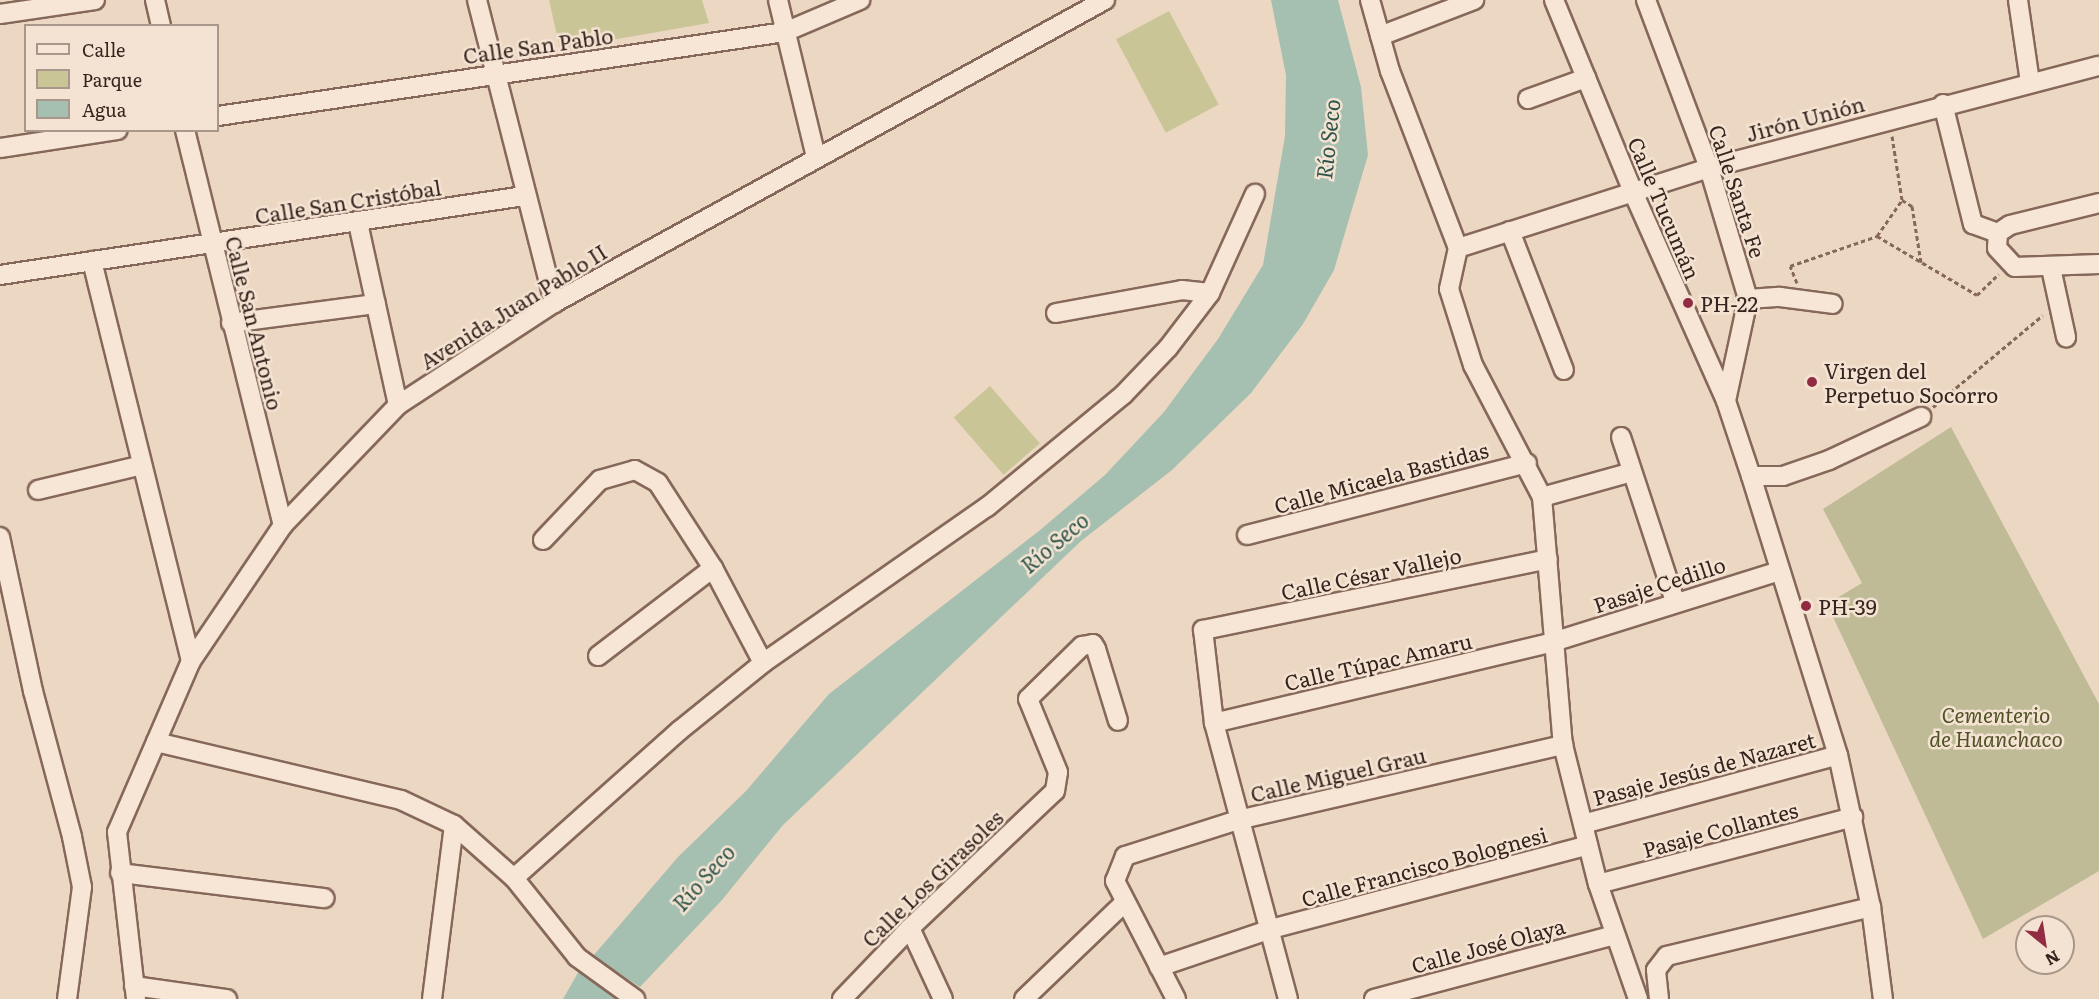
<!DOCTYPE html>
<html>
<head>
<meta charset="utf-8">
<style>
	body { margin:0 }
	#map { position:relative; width:2099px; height:999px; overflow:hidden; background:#ecd7c2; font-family:Literata,serif }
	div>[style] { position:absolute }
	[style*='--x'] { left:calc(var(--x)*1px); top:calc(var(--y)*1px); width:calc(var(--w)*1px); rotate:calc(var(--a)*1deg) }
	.green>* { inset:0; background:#cac597; transform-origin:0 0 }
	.cemetery>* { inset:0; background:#bfbb96 }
	.water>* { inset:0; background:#a5bfb1 }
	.path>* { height:3px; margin-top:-1.5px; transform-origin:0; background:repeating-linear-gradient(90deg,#86685a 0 4.5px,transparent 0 7.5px) }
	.roads { filter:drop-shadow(2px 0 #86685a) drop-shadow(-2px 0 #86685a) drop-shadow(0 2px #86685a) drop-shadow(0 -2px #86685a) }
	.minor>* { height:18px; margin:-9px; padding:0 9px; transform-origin:9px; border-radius:9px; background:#f7e6d5 }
	.dots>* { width:16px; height:16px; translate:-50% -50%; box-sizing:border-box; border:3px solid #f4e3d2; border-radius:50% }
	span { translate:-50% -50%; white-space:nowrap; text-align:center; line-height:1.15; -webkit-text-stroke:5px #f4e3d2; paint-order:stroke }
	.street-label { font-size:21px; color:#36241e }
	.poi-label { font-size:21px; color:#36241e }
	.left { translate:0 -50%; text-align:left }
	.park-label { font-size:21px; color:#505225; font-style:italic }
	.water-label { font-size:22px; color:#2d554a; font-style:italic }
	.legend { position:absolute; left:24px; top:24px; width:195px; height:108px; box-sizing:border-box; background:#f4e3d2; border:2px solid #a8978a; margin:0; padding:8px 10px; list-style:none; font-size:18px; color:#36241e }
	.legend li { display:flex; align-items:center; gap:12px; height:30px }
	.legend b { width:30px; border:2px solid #a8978a }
	.north { position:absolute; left:2015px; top:915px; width:60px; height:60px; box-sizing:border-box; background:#f4e3d2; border:2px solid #a8978a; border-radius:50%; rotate:150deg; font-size:16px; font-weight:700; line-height:24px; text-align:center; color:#36241e }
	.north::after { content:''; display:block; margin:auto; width:21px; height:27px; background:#922c43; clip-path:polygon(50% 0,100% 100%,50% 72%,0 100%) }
</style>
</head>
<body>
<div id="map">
	<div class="green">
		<i style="clip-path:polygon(549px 0,702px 0,709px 23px,560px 49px)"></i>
		<i style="left:1169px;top:11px;width:106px;height:60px;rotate:62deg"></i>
		<i style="left:990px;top:386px;width:76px;height:48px;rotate:49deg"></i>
	</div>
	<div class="cemetery">
		<i style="clip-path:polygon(1951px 427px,2099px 704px,2099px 871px,1983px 939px,1827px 604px,1862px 583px,1823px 509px)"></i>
	</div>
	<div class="water">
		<i style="clip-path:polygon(1271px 0,1338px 0,1361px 87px,1368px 155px,1334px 270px,1303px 324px,1251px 393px,1172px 470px,1081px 541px,783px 825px,722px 900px,640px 987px,593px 956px,678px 857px,746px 791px,829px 694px,1039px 531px,1105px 475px,1164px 412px,1218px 339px,1263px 265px,1285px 136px,1286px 75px)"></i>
		<i style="clip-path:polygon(579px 971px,618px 999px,563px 999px)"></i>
	</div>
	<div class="path">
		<i style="--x:1892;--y:136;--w:65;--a:81.1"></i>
		<i style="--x:1902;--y:200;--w:12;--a:31"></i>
		<i style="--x:1912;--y:206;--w:57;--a:80.9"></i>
		<i style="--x:1877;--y:236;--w:44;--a:-55.2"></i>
		<i style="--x:1797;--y:283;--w:18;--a:-112"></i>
		<i style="--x:1790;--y:266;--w:92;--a:-19"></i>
		<i style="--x:1877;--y:236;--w:116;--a:30.5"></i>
		<i style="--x:1977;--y:295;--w:30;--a:-44"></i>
		<i style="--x:1933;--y:407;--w:143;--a:-39.9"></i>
	</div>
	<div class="roads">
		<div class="minor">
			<i style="--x:155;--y:0;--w:27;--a:77"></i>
			<i style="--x:477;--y:0;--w:313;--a:75.7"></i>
			<i style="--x:778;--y:0;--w:162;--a:76.4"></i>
			<i style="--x:1370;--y:0;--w:74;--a:74.3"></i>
			<i style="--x:1390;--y:71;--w:190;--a:69"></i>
			<i style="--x:1458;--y:248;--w:42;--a:102.4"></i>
			<i style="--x:1449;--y:289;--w:80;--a:72.5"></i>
			<i style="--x:1473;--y:365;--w:149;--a:62.4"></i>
			<i style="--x:1542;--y:497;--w:249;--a:85.2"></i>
			<i style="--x:1563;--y:745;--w:143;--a:75.9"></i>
			<i style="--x:1598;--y:884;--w:122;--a:70.8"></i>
			<i style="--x:1554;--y:0;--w:208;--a:67.6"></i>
			<i style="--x:1633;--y:192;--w:229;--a:66"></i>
			<i style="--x:1726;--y:401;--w:79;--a:71.6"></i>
			<i style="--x:1751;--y:476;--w:292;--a:72.7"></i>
			<i style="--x:1838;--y:755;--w:156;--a:77.8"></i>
			<i style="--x:1871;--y:907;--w:93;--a:82.6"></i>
			<i style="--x:1646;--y:0;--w:179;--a:69.4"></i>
			<i style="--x:1709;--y:168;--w:137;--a:73.4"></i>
			<i style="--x:1748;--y:299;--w:104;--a:102.2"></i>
			<i style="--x:2018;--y:0;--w:83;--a:81.7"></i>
			<i style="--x:0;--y:14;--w:96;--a:-8.4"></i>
			<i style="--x:1380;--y:36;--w:101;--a:-21"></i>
			<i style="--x:1528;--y:99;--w:62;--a:-19.9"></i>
			<i style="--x:1943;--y:104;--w:124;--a:76"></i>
			<i style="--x:1973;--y:224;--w:27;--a:20"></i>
			<i style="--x:218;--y:116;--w:573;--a:-8.43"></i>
			<i style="--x:785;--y:32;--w:82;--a:-23.1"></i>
			<i style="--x:185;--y:130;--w:407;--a:76.1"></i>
			<i style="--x:0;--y:148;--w:119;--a:-8.7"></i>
			<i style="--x:358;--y:223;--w:186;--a:77.6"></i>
			<i style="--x:1510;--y:231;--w:149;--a:68.8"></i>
			<i style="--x:1998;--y:233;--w:15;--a:94"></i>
			<i style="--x:1997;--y:248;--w:26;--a:47"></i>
			<i style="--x:2015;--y:267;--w:84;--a:-2"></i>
			<i style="--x:1998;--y:233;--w:14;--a:-34"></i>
			<i style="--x:2010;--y:225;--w:92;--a:-13.9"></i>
			<i style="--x:1458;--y:248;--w:263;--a:-17.7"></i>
			<i style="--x:1709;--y:168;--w:403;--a:-14.7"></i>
			<i style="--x:92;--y:261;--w:412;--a:76.1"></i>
			<i style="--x:2051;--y:268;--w:71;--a:77.7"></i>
			<i style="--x:0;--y:275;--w:530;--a:-8.57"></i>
			<i style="--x:1748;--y:299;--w:32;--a:-4"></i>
			<i style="--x:1780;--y:297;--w:53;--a:7.5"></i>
			<i style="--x:1056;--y:313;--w:128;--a:-10.3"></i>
			<i style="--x:1182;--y:290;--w:28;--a:6"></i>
			<i style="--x:231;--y:323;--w:146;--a:-7.5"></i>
			<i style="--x:1621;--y:437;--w:173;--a:71.8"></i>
			<i style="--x:1751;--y:476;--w:32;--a:0"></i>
			<i style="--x:1783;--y:476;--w:49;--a:-19.2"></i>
			<i style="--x:1829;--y:460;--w:102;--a:-25.1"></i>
			<i style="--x:38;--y:490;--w:107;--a:-13.5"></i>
			<i style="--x:1542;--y:497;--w:93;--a:-15.5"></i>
			<i style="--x:1247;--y:535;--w:289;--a:-14.4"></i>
			<i style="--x:0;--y:537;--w:157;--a:77.9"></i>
			<i style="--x:33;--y:691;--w:151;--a:75"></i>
			<i style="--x:72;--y:837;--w:51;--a:78.7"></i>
			<i style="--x:82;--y:887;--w:113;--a:97.6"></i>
			<i style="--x:543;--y:540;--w:83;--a:-46.5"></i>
			<i style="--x:600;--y:480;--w:36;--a:-16"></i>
			<i style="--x:635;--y:470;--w:26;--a:29"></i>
			<i style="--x:658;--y:483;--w:101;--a:57.1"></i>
			<i style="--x:713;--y:568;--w:107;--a:62.2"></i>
			<i style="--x:598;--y:656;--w:145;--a:-37.4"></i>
			<i style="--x:1214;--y:723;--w:349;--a:-13.4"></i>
			<i style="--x:1553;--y:642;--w:238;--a:-17.4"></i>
			<i style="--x:156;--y:742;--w:252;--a:13.3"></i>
			<i style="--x:401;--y:800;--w:59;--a:25.3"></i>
			<i style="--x:454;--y:825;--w:80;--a:41.5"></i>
			<i style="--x:514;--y:878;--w:101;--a:51.4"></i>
			<i style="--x:577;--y:957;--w:72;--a:35.9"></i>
			<i style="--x:1583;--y:824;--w:264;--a:-15.1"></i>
			<i style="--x:120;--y:873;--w:206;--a:7"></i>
			<i style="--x:514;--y:878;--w:222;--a:-41.7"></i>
			<i style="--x:680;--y:730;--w:107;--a:-38.9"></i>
			<i style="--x:763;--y:663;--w:273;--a:-34.9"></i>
			<i style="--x:987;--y:507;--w:176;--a:-39.5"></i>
			<i style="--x:1123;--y:395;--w:65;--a:-46.2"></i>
			<i style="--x:1168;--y:348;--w:69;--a:-52.6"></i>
			<i style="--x:1210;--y:293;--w:109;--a:-65.6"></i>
			<i style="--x:1598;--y:884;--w:264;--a:-14.7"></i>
			<i style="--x:910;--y:928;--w:78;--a:65.1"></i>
			<i style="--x:1159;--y:967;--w:118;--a:-18.7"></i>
			<i style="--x:1271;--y:929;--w:328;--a:-14.8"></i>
			<i style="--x:134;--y:986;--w:94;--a:8"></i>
			<i style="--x:136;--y:999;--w:168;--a:-96.5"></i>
			<i style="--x:117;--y:832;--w:186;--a:-66.6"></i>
			<i style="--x:191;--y:661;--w:164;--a:-55.9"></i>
			<i style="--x:283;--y:525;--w:166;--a:-46.2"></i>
			<i style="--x:398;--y:405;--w:186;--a:-33.2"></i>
			<i style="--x:554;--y:303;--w:629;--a:-28.81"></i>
			<i style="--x:432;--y:999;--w:175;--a:-82.8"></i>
			<i style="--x:842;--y:999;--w:98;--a:-46.2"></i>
			<i style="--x:910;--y:928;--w:199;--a:-43.4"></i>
			<i style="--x:1055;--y:791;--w:19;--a:-81"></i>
			<i style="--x:1058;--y:772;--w:79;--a:-112.3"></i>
			<i style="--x:1028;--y:699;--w:76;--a:-44.5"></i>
			<i style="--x:1082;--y:646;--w:11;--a:-10"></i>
			<i style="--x:1093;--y:644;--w:6;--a:59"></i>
			<i style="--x:1096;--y:649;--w:75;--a:73"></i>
			<i style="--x:1024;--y:999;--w:139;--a:-43.8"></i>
			<i style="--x:1176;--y:999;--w:133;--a:-117.3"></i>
			<i style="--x:1115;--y:881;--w:27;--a:-68"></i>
			<i style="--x:1125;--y:856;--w:119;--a:-17.7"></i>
			<i style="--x:1238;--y:820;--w:334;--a:-13"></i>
			<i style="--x:1288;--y:999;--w:286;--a:-105"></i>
			<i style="--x:1214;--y:723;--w:94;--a:-96.7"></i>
			<i style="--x:1203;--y:630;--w:352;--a:-11.6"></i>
			<i style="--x:1374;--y:999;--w:248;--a:-14.9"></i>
			<i style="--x:1659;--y:999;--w:29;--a:-96"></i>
			<i style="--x:1656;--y:970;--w:18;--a:-52"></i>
			<i style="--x:1667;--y:956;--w:210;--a:-13.5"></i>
		</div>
	</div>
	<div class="dots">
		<i style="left:1688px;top:303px;background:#922c43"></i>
		<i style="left:1812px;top:382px;background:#922c43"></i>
		<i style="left:1806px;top:606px;background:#922c43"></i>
	</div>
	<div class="street-label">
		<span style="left:538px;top:45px;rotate:-8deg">Calle San Pablo</span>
		<span style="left:1805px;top:118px;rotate:-15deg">Jirón Unión</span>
		<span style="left:1738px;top:191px;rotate:72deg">Calle Santa Fe</span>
		<span style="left:348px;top:201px;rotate:-9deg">Calle San Cristóbal</span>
		<span style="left:1665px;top:208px;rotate:67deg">Calle Tucumán</span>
		<span style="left:513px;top:306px;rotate:-32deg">Avenida Juan Pablo II</span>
		<span style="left:255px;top:323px;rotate:76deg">Calle San Antonio</span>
		<span style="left:1381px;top:477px;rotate:-15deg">Calle Micaela Bastidas</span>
		<span style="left:1371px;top:573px;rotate:-12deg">Calle César Vallejo</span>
		<span style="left:1659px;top:584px;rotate:-18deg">Pasaje Cedillo</span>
		<span style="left:1378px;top:661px;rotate:-13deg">Calle Túpac Amaru</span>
		<span style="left:1704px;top:768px;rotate:-15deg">Pasaje Jesús de Nazaret</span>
		<span style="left:1338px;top:774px;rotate:-13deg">Calle Miguel Grau</span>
		<span style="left:1720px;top:829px;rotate:-15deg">Pasaje Collantes</span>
		<span style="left:1424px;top:866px;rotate:-15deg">Calle Francisco Bolognesi</span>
		<span style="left:932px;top:878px;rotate:-44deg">Calle Los Girasoles</span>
		<span style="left:1488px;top:945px;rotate:-15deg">Calle José Olaya</span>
	</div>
	<div class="poi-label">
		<span class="left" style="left:1700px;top:303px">PH-22</span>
		<span class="left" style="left:1824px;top:382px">Virgen del<br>Perpetuo Socorro</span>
		<span class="left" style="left:1818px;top:606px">PH-39</span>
	</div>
	<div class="park-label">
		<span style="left:1996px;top:726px">Cementerio<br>de Huanchaco</span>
	</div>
	<div class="water-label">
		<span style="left:1327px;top:139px;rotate:-84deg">Río Seco</span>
		<span style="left:1054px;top:542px;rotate:-40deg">Río Seco</span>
		<span style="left:703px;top:877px;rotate:-48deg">Río Seco</span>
	</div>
	<ul class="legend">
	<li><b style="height:8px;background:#f7e6d5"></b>Calle</li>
	<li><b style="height:16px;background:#cac597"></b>Parque</li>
	<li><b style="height:16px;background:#a5bfb1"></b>Agua</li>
	</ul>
	<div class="north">N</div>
</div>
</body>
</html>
